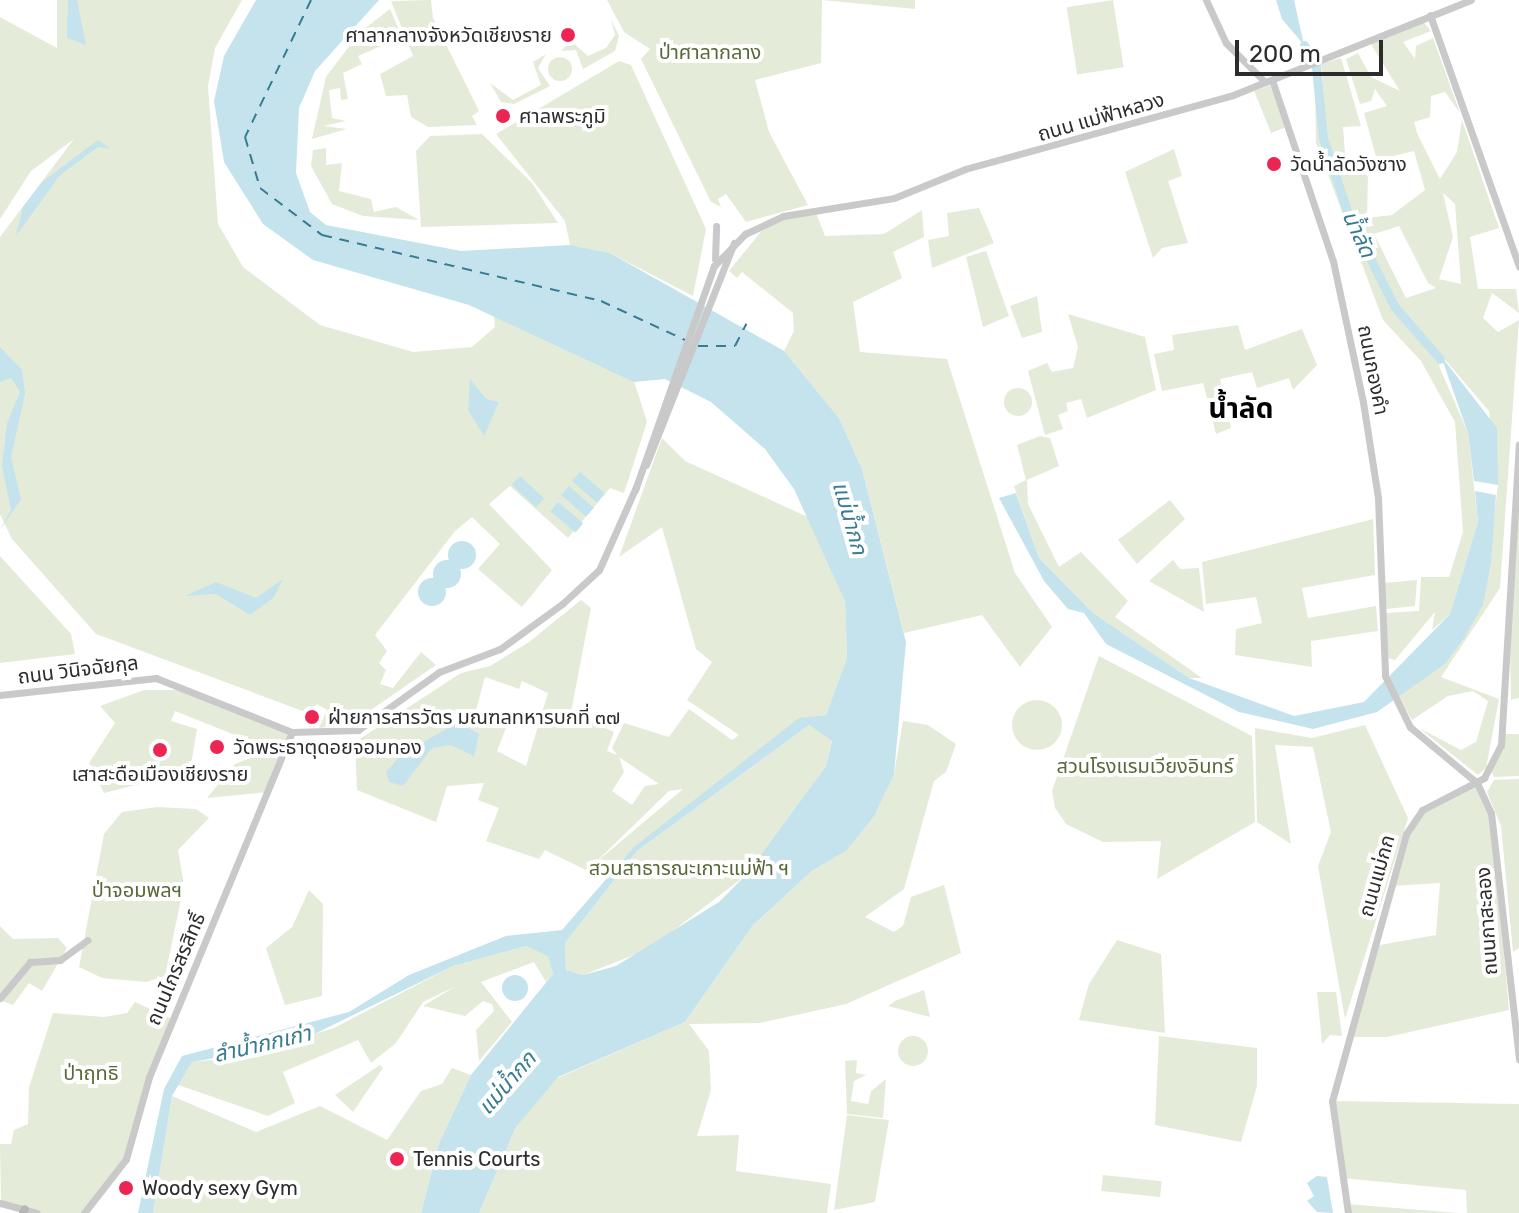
<!DOCTYPE html>
<html>
<head>
<meta charset="utf-8">
<style>
	body { margin:0 }
	#map { position:relative; width:1519px; height:1213px; overflow:hidden; background:#fff; font-family:Rubik,"Noto Sans Thai",sans-serif }
	div>[style] { position:absolute }
	[style*='--x'] { left:calc(var(--x)*1px); top:calc(var(--y)*1px); width:calc(var(--w)*1px); rotate:calc(var(--a)*1deg) }
	.green>* { inset:0; background:#e5ebd9; transform-origin:0 0 }
	.round { border-radius:50% }
	.water>* { inset:0; background:#c4e3ec; transform-origin:0 0 }
	.river>* { height:9px; margin:-4.5px; padding:0 4.5px; transform-origin:4.5px; border-radius:4.5px; background:#c4e3ec }
	.ferry>* { height:2px; margin-top:-1px; transform-origin:0; background:repeating-linear-gradient(90deg,#387c91 0 10px,transparent 0 18px) }
	.tertiary>* { height:7px; margin:-3.5px; padding:0 3.5px; transform-origin:3.5px; border-radius:3.5px; background:#c9c9c9 }
	.secondary>* { height:8px; margin:-4px; padding:0 4px; transform-origin:4px; border-radius:4px; background:#b6b6b6 }
	.dots>* { width:22px; height:22px; translate:-50% -50%; box-sizing:border-box; border:4px solid #fff; border-radius:50% }
	span { translate:-50% -50%; white-space:nowrap; text-align:center; line-height:1.15; -webkit-text-stroke:8px #fff; paint-order:stroke }
	.poi-label { font-size:20px; color:#2c2c2c }
	.right { translate:-100% -50%; text-align:right }
	.left { translate:0 -50%; text-align:left }
	.park-label { font-size:20px; color:#576938 }
	.street-label { font-size:20px; color:#2c2c2c }
	.water-label { font-size:22px; color:#387c91; font-style:italic }
	.district-label { font-size:28px; color:#000; font-weight:700 }
	.scale { position:absolute; left:1235px; top:40px; width:148px; height:36px; box-sizing:border-box; border:4px solid #2c2c2c; border-top:0; padding-left:10px; font-size:24px; line-height:28px; white-space:nowrap; color:#2c2c2c; -webkit-text-stroke:6px #fff; paint-order:stroke }
</style>
</head>
<body>
<div id="map">
	<div class="green">
		<i style="clip-path:polygon(57px 0,242px 0,215px 48px,208px 86px,218px 224px,243px 267px,320px 325px,413px 352px,472px 347px,495px 327px,494px 316px,589px 337px,686px 389px,665px 379px,634px 381px,647px 422px,624px 493px,610px 488px,568px 538px,510px 486px,489px 504px,552px 570px,522px 607px,478px 569px,500px 544px,472px 517px,455px 531px,375px 635px,387px 651px,379px 663px,386px 670px,380px 684px,393px 688px,421px 652px,436px 665px,352px 723px,319px 728px,327px 710px,317px 704px,308px 713px,96px 634px,12px 539px,0 514px,0 237px,74px 139px,31px 171px,0 219px,0 17px,57px 48px)"></i>
		<i style="clip-path:polygon(431px 0,433px 18px,479px 111px,472px 116px,477px 125px,428px 127px,411px 117px,407px 95px,386px 96px,380px 74px,413px 56px,391px 1px)"></i>
		<i style="clip-path:polygon(607px 0,915px 0,915px 9px,822px 0,821px 63px,755px 80px,769px 132px,808px 205px,746px 222px,726px 194px,718px 199px,721px 207px,711px 202px,641px 59px,650px 49px,624px 32px)"></i>
		<i style="left:1113px;top:0;width:68px;height:47px;rotate:81deg"></i>
		<i style="clip-path:polygon(390px 9px,402px 37px,358px 56px,362px 64px,343px 73px,348px 99px,341px 100px,340px 88px,329px 90px,332px 118px,346px 121px,323px 126px,347px 129px,312px 139px,326px 77px,359px 33px)"></i>
		<i style="clip-path:polygon(611px 19px,619px 36px,615px 51px,583px 69px,576px 50px,561px 51px,571px 41px,588px 56px,606px 48px,615px 35px)"></i>
		<i style="clip-path:polygon(evenodd,1422px 20px,1431px 31px,1403px 42px,1415px 59px,1416px 46px,1433px 38px,1460px 113px,1445px 92px,1431px 96px,1430px 117px,1414px 122px,1417px 133px,1440px 179px,1457px 152px,1462px 120px,1499px 228px,1470px 237px,1478px 289px,1516px 289px,1519px 313px,1492px 293px,1483px 318px,1498px 332px,1519px 320px,1500px 588px,1441px 677px,1499px 699px,1486px 768px,1478px 775px,1419px 728px,1461px 750px,1476px 742px,1488px 701px,1473px 691px,1448px 696px,1412px 720px,1398px 696px,1445px 664px,1483px 605px,1498px 485px,1489px 411px,1442px 356px,1439px 366px,1468px 433px,1478px 522px,1450px 614px,1432px 630px,1435px 612px,1395px 660px,1388px 658px,1385px 613px,1419px 611px,1421px 577px,1449px 577px,1463px 532px,1455px 422px,1421px 361px,1383px 320px,1316px 143px,1315px 82px,1323px 81px,1321px 64px,1341px 58px,1361px 126px,1343px 127px,1346px 166px,1368px 176px,1367px 218px,1392px 215px,1425px 190px,1414px 151px,1377px 160px,1364px 113px,1387px 106px,1375px 89px,1371px 101px,1360px 104px,1346px 59px,1358px 53px,1371px 77px,1400px 91px,1370px 43px,1422px 20px,1443px 193px,1455px 204px,1461px 284px,1439px 279px,1453px 237px,1443px 193px,1422px 20px,1399px 226px,1428px 283px,1436px 288px,1406px 298px,1374px 234px,1399px 226px)"></i>
		<i style="clip-path:polygon(546px 54px,538px 68px,550px 86px,514px 104px,501px 102px,490px 83px,513px 100px,541px 85px,533px 62px)"></i>
		<i class="round" style="left:548px;top:57px;width:24px;height:24px"></i>
		<i style="clip-path:polygon(619px 61px,631px 65px,706px 229px,693px 296px,610px 253px,570px 245px,565px 221px,496px 134px)"></i>
		<i style="left:1270px;top:85px;width:45px;height:17px;rotate:68deg"></i>
		<i style="clip-path:polygon(482px 134px,532px 183px,558px 223px,421px 227px,416px 151px,430px 136px)"></i>
		<i style="clip-path:polygon(326px 148px,326px 165px,342px 163px,339px 191px,371px 199px,374px 212px,396px 207px,419px 220px,363px 216px,332px 204px,311px 166px,313px 150px)"></i>
		<i style="clip-path:polygon(1174px 149px,1182px 176px,1168px 181px,1188px 243px,1162px 248px,1153px 258px,1125px 172px)"></i>
		<i style="clip-path:polygon(979px 208px,994px 243px,932px 268px,928px 240px,949px 236px,947px 213px)"></i>
		<i style="clip-path:polygon(922px 210px,924px 237px,893px 252px,902px 278px,853px 302px,860px 352px,947px 359px,1015px 573px,1052px 627px,1020px 667px,982px 615px,904px 633px,862px 469px,839px 418px,784px 351px,794px 331px,793px 313px,742px 272px,737px 278px,729px 271px,764px 228px,796px 215px,816px 213px,825px 236px,884px 234px)"></i>
		<i style="clip-path:polygon(986px 251px,1009px 316px,983px 327px,966px 257px)"></i>
		<i style="clip-path:polygon(1037px 296px,1042px 332px,1022px 338px,1010px 306px)"></i>
		<i style="clip-path:polygon(1068px 314px,1145px 337px,1156px 390px,1087px 418px,1081px 399px,1066px 403px,1068px 411px,1058px 415px,1063px 429px,1045px 435px,1028px 371px,1047px 363px,1052px 372px,1073px 368px,1078px 347px)"></i>
		<i style="clip-path:polygon(1238px 325px,1245px 350px,1302px 329px,1317px 365px,1293px 390px,1289px 378px,1257px 388px,1252px 372px,1220px 379px,1231px 428px,1216px 434px,1203px 383px,1162px 391px,1154px 354px,1174px 350px,1172px 335px)"></i>
		<i class="round" style="left:1004px;top:388px;width:28px;height:28px"></i>
		<i style="clip-path:polygon(1040px 436px,1050px 438px,1059px 466px,1027px 480px,1028px 504px,1059px 567px,1081px 552px,1128px 601px,1115px 617px,1202px 678px,1189px 678px,1093px 613px,1039px 558px,1014px 486px,1026px 480px,1017px 445px)"></i>
		<i style="clip-path:polygon(evenodd,662px 438px,685px 461px,810px 518px,845px 601px,847px 658px,826px 715px,799px 719px,607px 872px,595px 863px,588px 871px,545px 850px,539px 859px,486px 841px,499px 808px,478px 800px,484px 783px,447px 786px,436px 822px,357px 790px,355px 742px,461px 673px,490px 666px,529px 642px,581px 600px,591px 608px,571px 712px,614px 732px,607px 751px,617px 755px,612px 748px,624px 723px,669px 737px,689px 709px,732px 740px,739px 735px,687px 700px,712px 662px,696px 649px,662px 527px,619px 557px,662px 438px,485px 677px,519px 689px,522px 681px,548px 693px,526px 766px,497px 751px,509px 720px,476px 710px,485px 677px,662px 438px,619px 757px,659px 784px,645px 786px,632px 805px,612px 791px,624px 772px,619px 757px,662px 438px,683px 789px,600px 859px,599px 859px,669px 791px,683px 789px)"></i>
		<i style="clip-path:polygon(1519px 498px,1519px 698px,1511px 700px,1509px 584px)"></i>
		<i style="clip-path:polygon(1170px 500px,1185px 519px,1137px 564px,1118px 540px)"></i>
		<i style="clip-path:polygon(1373px 519px,1375px 575px,1302px 588px,1308px 618px,1376px 606px,1378px 631px,1311px 641px,1312px 667px,1235px 655px,1236px 629px,1262px 623px,1256px 597px,1206px 604px,1202px 562px)"></i>
		<i style="clip-path:polygon(0 556px,71px 634px,75px 654px,0 663px)"></i>
		<i style="clip-path:polygon(1173px 560px,1180px 569px,1199px 568px,1204px 612px,1149px 581px)"></i>
		<i style="clip-path:polygon(1417px 580px,1415px 606px,1386px 609px,1384px 583px)"></i>
		<i style="clip-path:polygon(1099px 656px,1252px 736px,1255px 822px,1157px 879px,1161px 841px,1103px 842px,1066px 824px,1055px 808px,1052px 791px)"></i>
		<i style="clip-path:polygon(144px 690px,178px 690px,292px 732px,268px 792px,207px 798px,235px 764px,266px 752px,265px 739px,250px 741px,175px 711px,171px 721px,197px 729px,190px 771px,104px 793px,89px 763px,115px 723px,100px 706px)"></i>
		<i class="round" style="left:1012px;top:700px;width:50px;height:50px"></i>
		<i style="clip-path:polygon(903px 721px,928px 725px,956px 744px,946px 772px,934px 781px,904px 889px,865px 917px,894px 932px,903px 926px,911px 897px,944px 885px,961px 953px,846px 1004px,760px 1023px,689px 1024px,709px 1051px,711px 1090px,697px 1136px,739px 1135px,736px 1171px,831px 1184px,827px 1213px,479px 1213px,516px 1127px,555px 1079px,685px 1022px,753px 925px,812px 871px,846px 851px,894px 774px)"></i>
		<i style="clip-path:polygon(809px 725px,832px 740px,826px 766px,745px 876px,649px 949px,583px 975px,566px 970px,565px 943px,637px 851px)"></i>
		<i style="clip-path:polygon(1365px 725px,1408px 818px,1345px 1019px,1318px 866px,1331px 832px,1313px 747px,1275px 745px,1291px 844px,1257px 822px,1255px 728px,1312px 738px)"></i>
		<i style="clip-path:polygon(1503px 734px,1519px 734px,1519px 776px,1494px 777px,1491px 770px)"></i>
		<i style="clip-path:polygon(1519px 779px,1519px 948px,1513px 952px,1501px 826px,1487px 792px,1494px 780px)"></i>
		<i style="clip-path:polygon(1477px 783px,1491px 813px,1509px 1010px,1387px 1037px,1349px 1037px,1374px 946px,1436px 935px,1440px 883px,1391px 886px,1407px 831px,1425px 809px)"></i>
		<i style="clip-path:polygon(157px 807px,196px 809px,209px 818px,178px 850px,184px 885px,165px 976px,146px 982px,102px 978px,79px 967px,104px 834px,122px 812px)"></i>
		<i style="clip-path:polygon(309px 890px,323px 904px,322px 996px,285px 1005px,266px 948px,292px 927px)"></i>
		<i style="clip-path:polygon(0 926px,13px 939px,58px 938px,67px 948px,42px 991px,29px 983px,13px 1005px,0 1000px)"></i>
		<i style="clip-path:polygon(1117px 940px,1161px 954px,1165px 1033px,1079px 1020px,1089px 984px)"></i>
		<i style="clip-path:polygon(526px 946px,548px 955px,553px 974px,546px 982px,534px 962px,481px 982px,512px 1022px,479px 1061px,476px 1030px,494px 1011px,492px 1004px,483px 1001px,465px 1016px,423px 1006px,456px 986px,423px 1002px,396px 1043px,371px 1063px,358px 1040px,283px 1072px,295px 1103px,268px 1116px,178px 1085px,192px 1062px,237px 1057px,334px 1028px,453px 966px)"></i>
		<i style="clip-path:polygon(924px 990px,930px 1017px,888px 1006px,895px 1001px)"></i>
		<i style="clip-path:polygon(1317px 992px,1336px 992px,1342px 1036px,1330px 1035px,1322px 1044px)"></i>
		<i style="clip-path:polygon(135px 1002px,172px 1019px,126px 1159px,84px 1213px,23px 1213px,1px 1201px,0 1144px,11px 1144px,14px 1130px,28px 1124px,29px 1087px,53px 1013px,104px 1017px,127px 1013px)"></i>
		<i style="clip-path:polygon(1159px 1036px,1257px 1048px,1257px 1086px,1241px 1142px,1155px 1125px)"></i>
		<i class="round" style="left:898px;top:1036px;width:30px;height:30px"></i>
		<i style="clip-path:polygon(857px 1060px,856px 1073px,866px 1075px,854px 1081px,851px 1101px,868px 1104px,871px 1091px,886px 1079px,883px 1118px,847px 1114px,845px 1061px)"></i>
		<i style="clip-path:polygon(380px 1065px,383px 1068px,353px 1112px,335px 1095px)"></i>
		<i style="clip-path:polygon(452px 1068px,471px 1075px,439px 1143px,421px 1213px,153px 1213px,172px 1096px,256px 1132px,320px 1106px,387px 1140px,421px 1091px,442px 1084px)"></i>
		<i style="clip-path:polygon(1332px 1101px,1519px 1104px,1519px 1213px,1467px 1213px,1466px 1190px,1342px 1178px)"></i>
		<i style="clip-path:polygon(847px 1115px,889px 1120px,875px 1202px,834px 1210px)"></i>
		<i style="left:1103px;top:1175px;width:59px;height:16px;rotate:6deg"></i>
		<i style="clip-path:polygon(1346px 1204px,1459px 1213px,1347px 1213px)"></i>
	</div>
	<div class="water">
		<i style="clip-path:polygon(68px 0,77px 0,86px 45px,67px 38px)"></i>
		<i style="clip-path:polygon(evenodd,256px 0,379px 0,315px 71px,299px 108px,296px 173px,310px 212px,326px 225px,461px 251px,570px 245px,610px 253px,784px 351px,839px 418px,862px 469px,906px 642px,894px 774px,874px 816px,846px 851px,812px 871px,753px 925px,685px 1022px,558px 1077px,516px 1127px,479px 1213px,421px 1213px,439px 1143px,471px 1075px,553px 974px,548px 956px,526px 946px,453px 966px,294px 1044px,192px 1062px,172px 1096px,153px 1213px,138px 1213px,164px 1089px,182px 1056px,349px 1012px,409px 975px,506px 936px,562px 930px,634px 847px,799px 718px,826px 715px,847px 658px,845px 601px,794px 489px,765px 449px,711px 402px,665px 379px,634px 382px,469px 305px,313px 260px,263px 224px,224px 162px,214px 101px,224px 56px,256px 0,809px 725px,832px 741px,826px 766px,745px 876px,719px 902px,616px 966px,583px 975px,566px 970px,565px 943px,637px 851px,809px 725px)"></i>
		<i style="clip-path:polygon(1276px 0,1294px 0,1304px 45px,1282px 19px)"></i>
		<i style="clip-path:polygon(98px 140px,111px 149px,98px 147px,60px 175px,16px 236px,23px 207px,42px 182px)"></i>
		<i style="clip-path:polygon(0 347px,22px 370px,25px 394px,11px 457px,21px 499px,0 530px,11px 510px,2px 466px,7px 423px,20px 392px,11px 378px,0 382px)"></i>
		<i style="clip-path:polygon(1441px 356px,1497px 428px,1498px 485px,1474px 481px,1468px 433px)"></i>
		<i style="clip-path:polygon(470px 379px,486px 399px,499px 402px,484px 436px,468px 410px)"></i>
		<i style="left:580px;top:472px;width:33px;height:12px;rotate:41deg"></i>
		<i style="left:520px;top:476px;width:33px;height:12px;rotate:43deg"></i>
		<i style="left:569px;top:486px;width:33px;height:12px;rotate:41deg"></i>
		<i style="clip-path:polygon(1475px 491px,1496px 495px,1491px 563px,1483px 605px,1464px 638px,1445px 664px,1377px 712px,1313px 729px,1239px 712px,1106px 644px,1084px 613px,1068px 609px,1044px 581px,999px 498px,1016px 493px,1039px 558px,1093px 613px,1189px 678px,1294px 716px,1364px 702px,1450px 614px,1478px 522px)"></i>
		<i style="left:558px;top:502px;width:33px;height:12px;rotate:40deg"></i>
		<i class="round" style="left:448px;top:541px;width:28px;height:28px"></i>
		<i class="round" style="left:433px;top:560px;width:28px;height:28px"></i>
		<i class="round" style="left:418px;top:578px;width:28px;height:28px"></i>
		<i style="clip-path:polygon(283px 579px,274px 597px,250px 615px,216px 594px,185px 596px,216px 582px,256px 598px)"></i>
		<i style="clip-path:polygon(458px 722px,479px 734px,474px 756px,451px 745px,432px 748px,403px 786px,389px 782px,386px 772px,400px 756px)"></i>
		<i class="round" style="left:502px;top:975px;width:26px;height:26px"></i>
		<i style="clip-path:polygon(1317px 1176px,1327px 1177px,1333px 1213px,1317px 1212px,1307px 1201px,1314px 1196px,1307px 1183px)"></i>
	</div>
	<div class="river">
		<i style="--x:1304;--y:45;--w:25;--a:61"></i>
		<i style="--x:1316;--y:67;--w:71;--a:84.4"></i>
		<i style="--x:1323;--y:138;--w:80;--a:71.8"></i>
		<i style="--x:1348;--y:214;--w:103;--a:63.4"></i>
		<i style="--x:1394;--y:306;--w:70;--a:49"></i>
	</div>
	<div class="ferry">
		<i style="--x:311;--y:0;--w:152;--a:115.7"></i>
		<i style="--x:245;--y:137;--w:53;--a:73.6"></i>
		<i style="--x:260;--y:188;--w:78;--a:37.2"></i>
		<i style="--x:322;--y:235;--w:287;--a:13.3"></i>
		<i style="--x:601;--y:301;--w:93;--a:24.9"></i>
		<i style="--x:698;--y:346;--w:37;--a:0"></i>
		<i style="--x:735;--y:346;--w:25;--a:-63"></i>
	</div>
	<div class="tertiary">
		<i style="--x:1206;--y:0;--w:47;--a:65.1"></i>
		<i style="--x:1226;--y:43;--w:55;--a:45"></i>
		<i style="--x:1430;--y:15;--w:267;--a:70.5"></i>
		<i style="--x:1272;--y:80;--w:191;--a:71.4"></i>
		<i style="--x:1333;--y:261;--w:144;--a:78"></i>
		<i style="--x:1363;--y:402;--w:97;--a:81.1"></i>
		<i style="--x:1378;--y:498;--w:178;--a:87.7"></i>
		<i style="--x:1385;--y:676;--w:57;--a:63.9"></i>
		<i style="--x:1410;--y:727;--w:87;--a:39.9"></i>
		<i style="--x:1477;--y:783;--w:33;--a:65"></i>
		<i style="--x:1491;--y:813;--w:248;--a:83.5"></i>
		<i style="--x:715;--y:259;--w:33;--a:-88"></i>
		<i style="--x:646;--y:465;--w:239;--a:-68.4"></i>
		<i style="--x:635;--y:490;--w:238;--a:-70.6"></i>
		<i style="--x:714;--y:266;--w:45;--a:-45.9"></i>
		<i style="--x:745;--y:234;--w:42;--a:-25.3"></i>
		<i style="--x:783;--y:216;--w:112;--a:-9.2"></i>
		<i style="--x:894;--y:198;--w:77;--a:-22.2"></i>
		<i style="--x:965;--y:169;--w:278;--a:-15.4"></i>
		<i style="--x:1233;--y:95;--w:256;--a:-21.8"></i>
		<i style="--x:0;--y:695;--w:157;--a:-6.2"></i>
		<i style="--x:156;--y:678;--w:146;--a:21.7"></i>
		<i style="--x:292;--y:732;--w:66;--a:-1.7"></i>
		<i style="--x:358;--y:730;--w:100;--a:-35.6"></i>
		<i style="--x:439;--y:672;--w:65;--a:-20.7"></i>
		<i style="--x:500;--y:649;--w:77;--a:-36"></i>
		<i style="--x:562;--y:604;--w:50;--a:-42.6"></i>
		<i style="--x:599;--y:570;--w:91;--a:-66"></i>
		<i style="--x:0;--y:998;--w:47;--a:-50.2"></i>
		<i style="--x:30;--y:962;--w:30;--a:-4"></i>
		<i style="--x:60;--y:960;--w:34;--a:-36"></i>
		<i style="--x:0;--y:1203;--w:38;--a:15"></i>
		<i style="--x:84;--y:1213;--w:68;--a:-52.1"></i>
		<i style="--x:126;--y:1159;--w:85;--a:-74.3"></i>
		<i style="--x:149;--y:1077;--w:373;--a:-67.5"></i>
		<i style="--x:1348;--y:1213;--w:113;--a:-98.1"></i>
		<i style="--x:1332;--y:1101;--w:277;--a:-74.5"></i>
		<i style="--x:1406;--y:834;--w:29;--a:-56"></i>
		<i style="--x:1422;--y:810;--w:70;--a:-27.3"></i>
		<i style="--x:1484;--y:778;--w:37;--a:-63"></i>
		<i style="--x:1501;--y:745;--w:301;--a:-86.6"></i>
	</div>
	<div class="secondary">
		<i style="--x:23;--y:1213;--w:4;--a:-63"></i>
	</div>
	<div class="dots">
		<i style="left:568px;top:35px;background:#ec2653"></i>
		<i style="left:503px;top:116px;background:#ec2653"></i>
		<i style="left:1274px;top:164px;background:#ec2653"></i>
		<i style="left:312px;top:717px;background:#ec2653"></i>
		<i style="left:217px;top:747px;background:#ec2653"></i>
		<i style="left:160px;top:750px;background:#ec2653"></i>
		<i style="left:397px;top:1159px;background:#ec2653"></i>
		<i style="left:126px;top:1188px;background:#ec2653"></i>
	</div>
	<div class="poi-label">
		<span class="right" style="left:552px;top:35px">ศาลากลางจังหวัดเชียงราย</span>
		<span class="left" style="left:519px;top:116px">ศาลพระภูมิ</span>
		<span class="left" style="left:1290px;top:164px">วัดน้ำลัดวังซาง</span>
		<span class="left" style="left:328px;top:717px">ฝ่ายการสารวัตร มณฑลทหารบกที่ ๓๗</span>
		<span class="left" style="left:233px;top:747px">วัดพระธาตุดอยจอมทอง</span>
		<span style="left:160px;top:774px">เสาสะดือเมืองเชียงราย</span>
		<span class="left" style="left:413px;top:1159px">Tennis Courts</span>
		<span class="left" style="left:142px;top:1188px">Woody sexy Gym</span>
	</div>
	<div class="park-label">
		<span style="left:710px;top:52px">ป่าศาลากลาง</span>
		<span style="left:1145px;top:766px">สวนโรงแรมเวียงอินทร์</span>
		<span style="left:689px;top:868px">สวนสาธารณะเกาะแม่ฟ้า ฯ</span>
		<span style="left:137px;top:890px">ป่าจอมพลฯ</span>
		<span style="left:91px;top:1073px">ป่าฤทธิ</span>
	</div>
	<div class="street-label">
		<span style="left:1101px;top:117px;rotate:-16deg">ถนน แม่ฟ้าหลวง</span>
		<span style="left:1373px;top:370px;rotate:79deg">ถนนกองคำ</span>
		<span style="left:78px;top:670px;rotate:-7deg">ถนน วินิจฉัยกุล</span>
		<span style="left:1377px;top:876px;rotate:-74deg">ถนนแม่กก</span>
		<span style="left:1487px;top:921px;rotate:-94deg">ถนนกาสะลอง</span>
		<span style="left:176px;top:969px;rotate:-67deg">ถนนไกรสรสิทธิ์</span>
	</div>
	<div class="water-label">
		<span style="left:1359px;top:234px;rotate:65deg">น้ำลัด</span>
		<span style="left:850px;top:518px;rotate:74deg">แม่น้ำกก</span>
		<span style="left:262px;top:1044px;rotate:-13deg">ลำน้ำกกเก่า</span>
		<span style="left:507px;top:1083px;rotate:-49deg">แม่น้ำกก</span>
	</div>
	<div class="district-label">
		<span style="left:1241px;top:409px">น้ำลัด</span>
	</div>
	<div class="scale">200 m</div>
</div>
</body>
</html>
